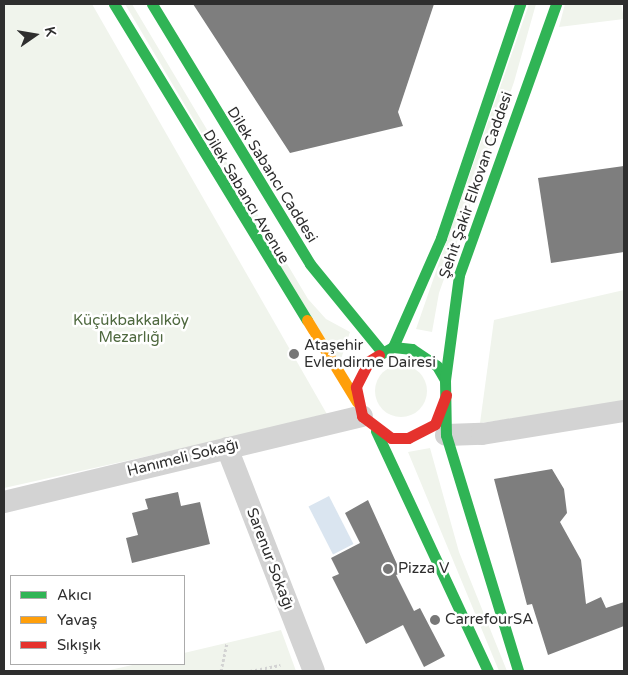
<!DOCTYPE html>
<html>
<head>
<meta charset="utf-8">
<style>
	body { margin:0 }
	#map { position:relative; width:628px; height:675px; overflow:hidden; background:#fff; font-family:"Varela Round",sans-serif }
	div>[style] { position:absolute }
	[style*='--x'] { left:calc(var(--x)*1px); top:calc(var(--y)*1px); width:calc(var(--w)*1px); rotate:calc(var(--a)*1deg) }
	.green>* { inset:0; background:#f0f4ec }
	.round { border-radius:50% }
	.water>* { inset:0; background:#dae5f0; transform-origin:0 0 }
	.building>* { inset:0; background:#7e7e7e }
	.path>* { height:3px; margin-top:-1.5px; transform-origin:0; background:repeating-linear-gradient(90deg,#d3d3d3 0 2.5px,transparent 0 5px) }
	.street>* { height:22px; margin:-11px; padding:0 11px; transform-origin:11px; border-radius:11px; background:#d3d3d3 }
	.fast>* { height:11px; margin:-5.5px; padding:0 5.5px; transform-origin:5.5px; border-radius:5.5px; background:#30b455 }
	.slow>* { height:11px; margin:-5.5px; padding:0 5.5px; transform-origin:5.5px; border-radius:5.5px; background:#ff9f0a }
	.jam>* { height:11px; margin:-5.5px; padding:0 5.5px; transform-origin:5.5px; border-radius:5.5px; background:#e5322d }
	.dots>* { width:14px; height:14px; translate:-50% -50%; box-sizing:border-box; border:2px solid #fff; border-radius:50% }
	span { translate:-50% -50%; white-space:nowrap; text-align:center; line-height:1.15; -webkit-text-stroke:5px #fff; paint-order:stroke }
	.street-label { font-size:15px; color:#2e2e2e }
	.park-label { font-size:15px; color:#4e683e }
	.poi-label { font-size:15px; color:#2e2e2e }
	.left { translate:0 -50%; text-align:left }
	.frame { position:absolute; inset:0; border:5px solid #2e2e2e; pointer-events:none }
	.legend { position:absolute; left:10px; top:575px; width:175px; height:90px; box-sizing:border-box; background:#fff; border:1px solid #ababab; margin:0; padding:6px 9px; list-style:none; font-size:15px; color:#2e2e2e }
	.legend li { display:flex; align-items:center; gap:10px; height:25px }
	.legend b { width:25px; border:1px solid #ababab }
	.north { position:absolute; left:10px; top:10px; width:50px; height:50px; -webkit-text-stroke:4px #fff; paint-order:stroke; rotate:77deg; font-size:14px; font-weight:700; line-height:20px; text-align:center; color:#2e2e2e }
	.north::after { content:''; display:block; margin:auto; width:18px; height:22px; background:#2e2e2e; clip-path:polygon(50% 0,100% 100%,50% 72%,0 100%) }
</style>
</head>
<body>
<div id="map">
	<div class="green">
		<i style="clip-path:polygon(4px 4px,92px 4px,328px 416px,4px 488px)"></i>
		<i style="clip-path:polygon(125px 4px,132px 4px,308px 299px,326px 319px,350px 332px,339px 365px)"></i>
		<i style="clip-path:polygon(529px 4px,536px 4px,514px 82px,439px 293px,432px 332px,416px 329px)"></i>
		<i style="clip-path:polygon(565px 4px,621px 4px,624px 19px,559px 27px)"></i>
		<i style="clip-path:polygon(624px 290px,624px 404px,480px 423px,494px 320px)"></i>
		<i class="round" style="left:375px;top:365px;width:52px;height:52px"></i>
		<i style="clip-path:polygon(430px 448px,459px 552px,507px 671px,499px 671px,408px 452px)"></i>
		<i style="clip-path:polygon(281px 630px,296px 671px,105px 671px,137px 664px,184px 664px,184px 653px)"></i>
	</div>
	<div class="water">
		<i style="left:329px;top:496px;width:54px;height:23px;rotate:63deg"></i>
	</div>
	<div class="building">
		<i style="clip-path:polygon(193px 4px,434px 4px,398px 112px,403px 126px,290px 153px)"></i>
		<i style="clip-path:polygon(624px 166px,624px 252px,551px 263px,538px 178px)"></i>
		<i style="clip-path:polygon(552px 469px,564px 489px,567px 513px,560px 522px,581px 560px,586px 604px,601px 597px,606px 608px,624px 602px,624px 626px,548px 655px,532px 604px,527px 605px,494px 479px)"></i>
		<i style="clip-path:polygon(178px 492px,181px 506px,200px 502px,210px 544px,132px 563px,126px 538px,138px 535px,132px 513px,148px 509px,145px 499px)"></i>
		<i style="clip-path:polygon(368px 500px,401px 573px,396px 575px,414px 611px,420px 608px,445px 656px,424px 667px,403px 625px,366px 644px,332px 577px,339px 574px,331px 558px,360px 543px,345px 513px)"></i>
	</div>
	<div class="path">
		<i style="--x:221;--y:671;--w:29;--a:-78"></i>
		<i style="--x:250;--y:671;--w:31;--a:-11"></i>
	</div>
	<div class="street">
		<i style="--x:446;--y:435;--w:36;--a:-2"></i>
		<i style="--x:482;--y:434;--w:144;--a:-9.2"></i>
		<i style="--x:227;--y:448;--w:239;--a:68.7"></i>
		<i style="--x:4;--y:502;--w:368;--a:-13.5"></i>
	</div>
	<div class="fast">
		<i style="--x:114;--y:4;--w:370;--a:58.6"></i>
		<i style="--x:152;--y:4;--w:304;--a:58.7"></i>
		<i style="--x:310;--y:264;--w:114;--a:50.7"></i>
		<i style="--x:393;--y:347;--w:119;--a:-66.2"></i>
		<i style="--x:441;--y:238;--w:247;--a:-71.3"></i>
		<i style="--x:379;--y:355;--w:16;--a:-30"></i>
		<i style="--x:393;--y:347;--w:19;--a:6"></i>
		<i style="--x:412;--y:349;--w:30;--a:34"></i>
		<i style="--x:437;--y:366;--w:16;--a:60"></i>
		<i style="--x:445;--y:380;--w:55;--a:89"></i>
		<i style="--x:446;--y:435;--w:247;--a:73"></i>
		<i style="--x:445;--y:380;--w:106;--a:-82.4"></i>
		<i style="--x:459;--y:275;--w:288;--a:-70.3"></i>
		<i style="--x:376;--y:431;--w:265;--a:65"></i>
	</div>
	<div class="slow">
		<i style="--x:307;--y:320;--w:96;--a:58.6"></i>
	</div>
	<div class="jam">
		<i style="--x:379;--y:355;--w:12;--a:149"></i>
		<i style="--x:369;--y:361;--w:29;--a:117"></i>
		<i style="--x:356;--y:387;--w:30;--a:78"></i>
		<i style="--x:362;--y:416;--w:36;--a:37"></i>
		<i style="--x:391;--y:438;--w:17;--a:0"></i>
		<i style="--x:408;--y:438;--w:30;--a:-27"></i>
		<i style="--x:435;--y:424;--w:31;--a:-69"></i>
	</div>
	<div class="dots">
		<i style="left:294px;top:354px;background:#777"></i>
		<i style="left:388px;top:569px;background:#777"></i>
		<i style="left:435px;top:620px;background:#777"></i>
	</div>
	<div class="street-label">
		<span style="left:272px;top:175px;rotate:58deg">Dilek Sabancı Caddesi</span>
		<span style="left:476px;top:185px;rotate:-71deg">Şehit Şakir Elkovan Caddesi</span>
		<span style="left:246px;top:197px;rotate:59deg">Dilek Sabancı Avenue</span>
		<span style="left:183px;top:458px;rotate:-14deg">Hanımeli Sokağı</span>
		<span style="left:270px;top:559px;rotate:69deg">Sarenur Sokağı</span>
	</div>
	<div class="park-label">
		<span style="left:131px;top:329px">Küçükbakkalköy<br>Mezarlığı</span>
	</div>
	<div class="poi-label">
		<span class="left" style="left:304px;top:354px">Ataşehir<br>Evlendirme Dairesi</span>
		<span class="left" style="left:398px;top:569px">Pizza V</span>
		<span class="left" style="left:445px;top:620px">CarrefourSA</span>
	</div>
	<div class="frame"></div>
	<ul class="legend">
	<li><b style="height:6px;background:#30b455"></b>Akıcı</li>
	<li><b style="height:6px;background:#ff9f0a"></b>Yavaş</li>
	<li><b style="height:6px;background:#e5322d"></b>Sıkışık</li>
	</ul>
	<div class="north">K</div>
</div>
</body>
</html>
